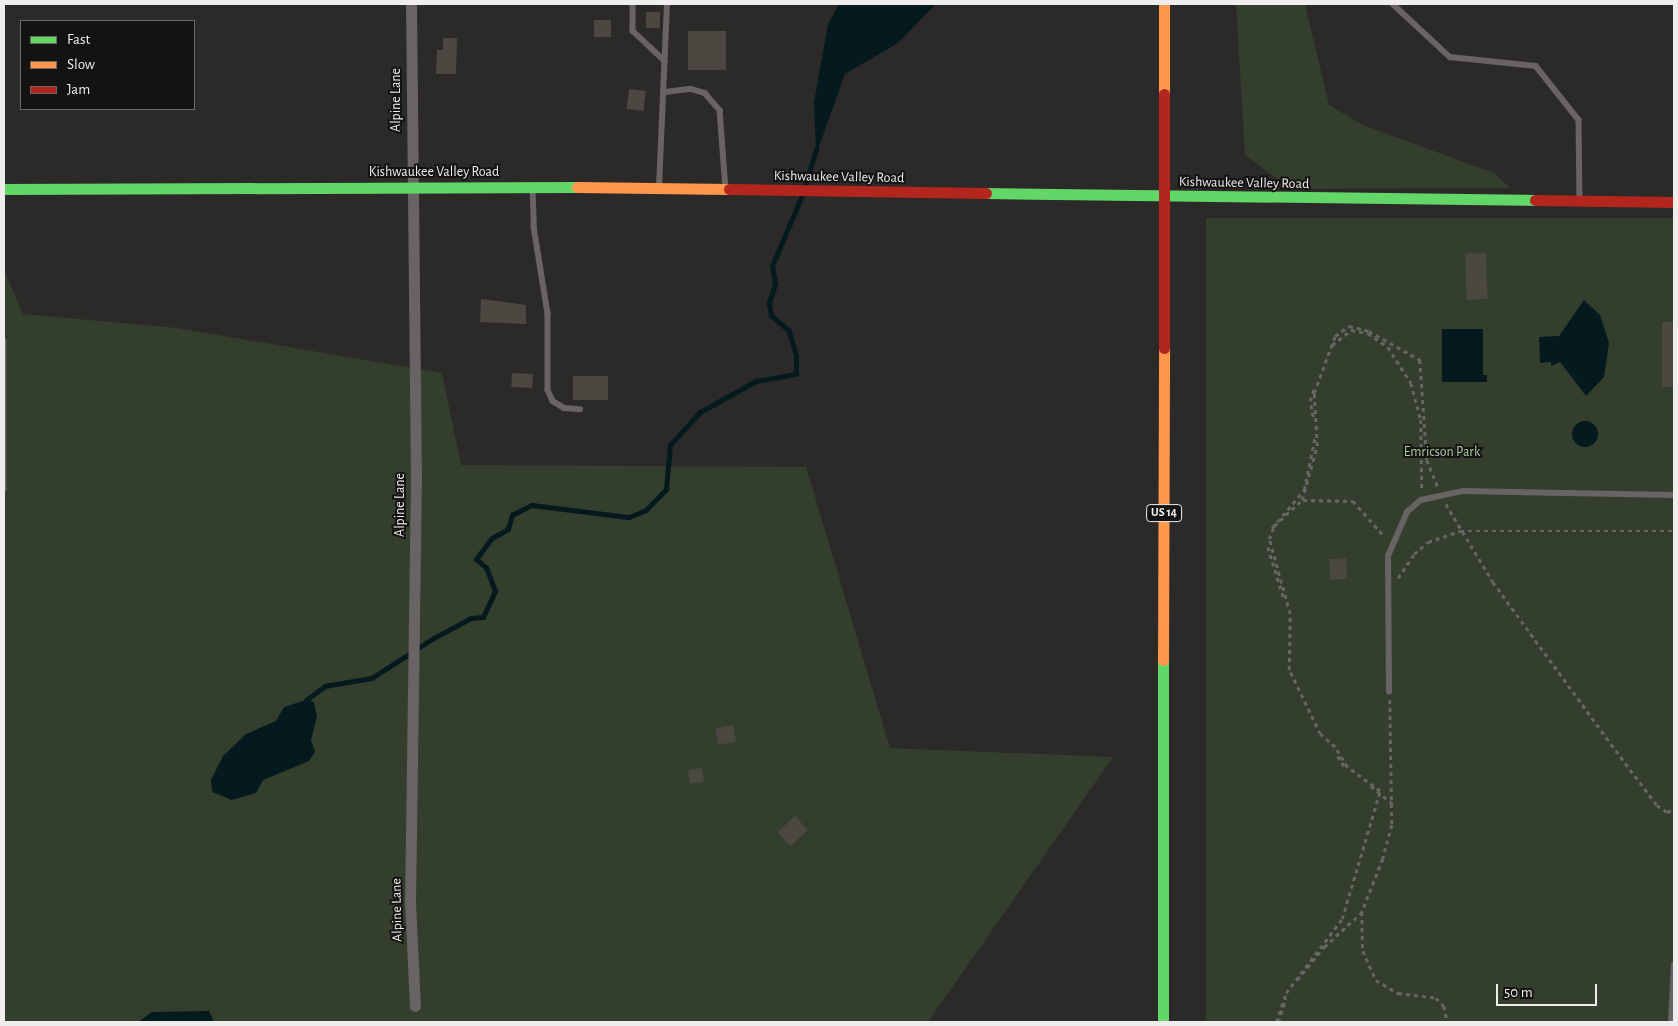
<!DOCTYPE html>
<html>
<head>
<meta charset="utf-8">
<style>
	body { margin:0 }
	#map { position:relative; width:1678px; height:1026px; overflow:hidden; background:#2b2a29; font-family:"Alegreya Sans",sans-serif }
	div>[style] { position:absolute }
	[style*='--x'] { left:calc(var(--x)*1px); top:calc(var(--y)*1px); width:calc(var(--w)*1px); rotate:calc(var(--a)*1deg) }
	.green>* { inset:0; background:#333e2d; transform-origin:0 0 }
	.water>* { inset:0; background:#041a1e }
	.round { border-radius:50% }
	.stream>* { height:4.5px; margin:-2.25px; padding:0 2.25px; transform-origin:2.25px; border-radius:2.25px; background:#041a1e }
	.building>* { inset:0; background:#4b4741; transform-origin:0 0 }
	.path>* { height:2.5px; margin-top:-1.25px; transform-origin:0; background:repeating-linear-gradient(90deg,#676664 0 4px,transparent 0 8px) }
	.lane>* { height:5.5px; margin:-2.75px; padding:0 2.75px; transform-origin:2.75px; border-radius:2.75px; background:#686464 }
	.street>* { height:11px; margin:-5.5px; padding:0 5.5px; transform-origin:5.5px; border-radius:5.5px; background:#686464 }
	.fast>* { height:11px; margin:-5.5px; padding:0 5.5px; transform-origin:5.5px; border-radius:5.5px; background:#63d668 }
	.slow>* { height:11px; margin:-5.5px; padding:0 5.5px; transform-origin:5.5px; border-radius:5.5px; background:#ff974d }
	.jam>* { height:11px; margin:-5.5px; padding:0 5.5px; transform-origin:5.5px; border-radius:5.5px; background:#b3261e }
	span { translate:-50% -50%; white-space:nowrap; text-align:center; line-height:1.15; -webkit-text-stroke:4px #141312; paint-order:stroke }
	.shield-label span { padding:1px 4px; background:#141312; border:1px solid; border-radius:4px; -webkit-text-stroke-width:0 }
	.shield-label { font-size:12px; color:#efeeec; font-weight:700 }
	.street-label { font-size:14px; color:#efeeec }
	.park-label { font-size:14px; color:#abcc9c }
	.frame { position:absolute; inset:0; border:5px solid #efeeec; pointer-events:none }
	.legend { position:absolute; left:20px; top:20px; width:175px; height:90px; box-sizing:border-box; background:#141312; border:1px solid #6c6b69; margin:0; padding:6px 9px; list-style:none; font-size:15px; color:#efeeec }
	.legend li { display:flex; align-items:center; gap:10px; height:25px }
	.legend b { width:25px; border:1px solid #6c6b69 }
	.scale { position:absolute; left:1496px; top:984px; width:101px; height:22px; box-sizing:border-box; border:2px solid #efeeec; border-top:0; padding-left:6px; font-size:15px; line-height:18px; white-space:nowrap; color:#efeeec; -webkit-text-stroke:4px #141312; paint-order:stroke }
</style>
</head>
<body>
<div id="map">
	<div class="green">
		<i style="clip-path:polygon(1236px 4px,1305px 4px,1329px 105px,1363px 125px,1494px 173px,1510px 188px,1291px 189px,1245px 155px)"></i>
		<i style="left:1206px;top:218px;width:468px;height:804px"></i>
		<i style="clip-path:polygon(4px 270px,23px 314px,177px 328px,442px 373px,461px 465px,806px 467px,890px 748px,1113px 757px,928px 1022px,4px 1022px)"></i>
	</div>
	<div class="water">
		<i style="clip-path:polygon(839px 4px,936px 4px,898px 43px,845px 74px,816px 155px,814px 102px,828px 24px)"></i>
		<i style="clip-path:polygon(1584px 300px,1600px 315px,1609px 343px,1604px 377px,1586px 396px,1560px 362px,1551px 366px,1551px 362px,1540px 363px,1539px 337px,1559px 336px)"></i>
		<i style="clip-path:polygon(1442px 329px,1483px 329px,1483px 375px,1487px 375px,1487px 382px,1442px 382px)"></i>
		<i class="round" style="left:1572px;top:421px;width:26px;height:26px"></i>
		<i style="clip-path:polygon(306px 700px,314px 702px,317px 717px,311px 740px,315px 752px,309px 761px,263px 780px,256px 793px,232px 800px,212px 792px,211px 780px,223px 756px,246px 734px,276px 721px,284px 707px)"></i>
		<i style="clip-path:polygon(209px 1011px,214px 1022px,138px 1022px,152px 1012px)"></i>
	</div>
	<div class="stream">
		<i style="--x:805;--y:186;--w:38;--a:-73"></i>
		<i style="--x:306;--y:700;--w:24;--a:-36"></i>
		<i style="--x:325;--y:686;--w:48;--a:-9.7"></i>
		<i style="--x:372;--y:678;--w:72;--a:-33"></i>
		<i style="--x:432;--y:639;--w:44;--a:-28.3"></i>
		<i style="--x:471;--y:618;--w:12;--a:-5"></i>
		<i style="--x:483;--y:617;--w:29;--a:-65"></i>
		<i style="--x:495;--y:591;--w:25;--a:-111"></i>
		<i style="--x:486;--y:568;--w:13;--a:-138"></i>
		<i style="--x:476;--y:559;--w:26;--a:-53"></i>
		<i style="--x:492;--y:538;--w:18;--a:-29"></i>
		<i style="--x:508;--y:529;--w:15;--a:-74"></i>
		<i style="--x:512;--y:515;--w:22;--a:-27"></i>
		<i style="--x:532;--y:505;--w:98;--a:7.1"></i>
		<i style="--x:629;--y:517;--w:18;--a:-22"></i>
		<i style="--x:646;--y:510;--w:29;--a:-46"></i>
		<i style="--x:666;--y:489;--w:44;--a:-84.8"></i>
		<i style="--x:670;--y:445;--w:45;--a:-47.7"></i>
		<i style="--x:700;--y:412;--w:64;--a:-29"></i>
		<i style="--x:756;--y:381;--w:41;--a:-9.9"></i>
		<i style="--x:796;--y:374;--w:18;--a:-90"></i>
		<i style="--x:796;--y:356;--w:26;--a:-106"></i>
		<i style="--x:789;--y:331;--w:23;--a:-140"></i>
		<i style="--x:771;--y:316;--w:13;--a:-99"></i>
		<i style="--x:769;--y:303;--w:20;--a:-72"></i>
		<i style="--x:775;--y:284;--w:18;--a:-99"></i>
		<i style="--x:772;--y:266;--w:79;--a:-67"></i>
	</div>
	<div class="building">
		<i style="left:646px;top:12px;width:14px;height:16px"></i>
		<i style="left:594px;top:20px;width:17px;height:17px"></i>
		<i style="left:688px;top:31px;width:38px;height:39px"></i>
		<i style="clip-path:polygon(443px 38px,457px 38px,456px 74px,436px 74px,437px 50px,443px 50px)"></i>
		<i style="left:629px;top:89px;width:17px;height:20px;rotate:7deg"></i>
		<i style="left:1486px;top:253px;width:46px;height:21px;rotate:88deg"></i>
		<i style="clip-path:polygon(481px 299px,526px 305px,526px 324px,480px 322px)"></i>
		<i style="left:1674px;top:322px;width:65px;height:12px;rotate:90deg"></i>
		<i style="left:512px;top:373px;width:21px;height:14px;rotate:3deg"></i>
		<i style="left:573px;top:376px;width:35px;height:24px"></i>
		<i style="left:1346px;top:558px;width:21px;height:17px;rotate:87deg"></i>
		<i style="left:733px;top:725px;width:17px;height:18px;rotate:80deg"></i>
		<i style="left:702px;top:768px;width:14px;height:14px;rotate:82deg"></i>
		<i style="left:795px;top:816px;width:19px;height:24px;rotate:47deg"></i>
	</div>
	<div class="path">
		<i style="--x:1332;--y:345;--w:24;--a:-38"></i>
		<i style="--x:1351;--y:330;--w:17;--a:10"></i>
		<i style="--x:1368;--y:333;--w:24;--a:35"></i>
		<i style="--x:1388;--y:347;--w:43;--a:57.4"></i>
		<i style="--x:1411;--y:383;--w:38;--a:75"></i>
		<i style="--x:1421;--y:420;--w:70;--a:89.2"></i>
		<i style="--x:1313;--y:417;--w:16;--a:-101"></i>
		<i style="--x:1310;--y:401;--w:13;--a:-72"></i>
		<i style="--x:1303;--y:500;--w:50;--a:1.1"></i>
		<i style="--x:1353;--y:501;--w:48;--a:48.4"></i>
		<i style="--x:1446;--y:504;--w:91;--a:58.9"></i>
		<i style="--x:1493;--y:582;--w:200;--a:53.9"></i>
		<i style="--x:1611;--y:744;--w:76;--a:53"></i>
		<i style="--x:1657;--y:805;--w:12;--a:35"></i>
		<i style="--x:1667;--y:812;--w:7;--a:-16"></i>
		<i style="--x:1272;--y:528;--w:50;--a:-49.9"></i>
		<i style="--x:1304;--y:490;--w:54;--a:-78.3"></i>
		<i style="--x:1268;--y:547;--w:54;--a:72.9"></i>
		<i style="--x:1398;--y:578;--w:29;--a:-56"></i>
		<i style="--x:1414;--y:554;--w:18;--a:-41"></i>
		<i style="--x:1428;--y:542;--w:34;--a:-19"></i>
		<i style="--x:1460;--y:531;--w:214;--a:0"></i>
		<i style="--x:1390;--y:700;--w:125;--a:89.1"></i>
		<i style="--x:1392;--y:825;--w:35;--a:105"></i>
		<i style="--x:1383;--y:859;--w:57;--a:111.6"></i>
		<i style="--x:1362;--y:912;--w:39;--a:89"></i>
		<i style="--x:1363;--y:951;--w:32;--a:66"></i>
		<i style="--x:1376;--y:980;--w:26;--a:31"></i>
		<i style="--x:1398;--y:993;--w:38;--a:7"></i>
		<i style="--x:1436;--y:998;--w:11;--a:45"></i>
		<i style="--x:1444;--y:1006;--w:16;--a:79"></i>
		<i style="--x:1338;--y:756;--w:15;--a:58"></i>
		<i style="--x:1371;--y:786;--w:28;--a:39"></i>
		<i style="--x:1297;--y:980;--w:43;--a:-50.7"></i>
		<i style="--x:1324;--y:947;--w:52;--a:-42.6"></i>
		<i style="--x:1276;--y:1022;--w:31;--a:-71"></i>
		<i style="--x:1286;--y:993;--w:93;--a:-52.9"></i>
		<i style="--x:1342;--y:919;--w:134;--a:-73.5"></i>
		<i style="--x:1380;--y:791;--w:41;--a:-144"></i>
		<i style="--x:1347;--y:767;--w:23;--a:-121"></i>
		<i style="--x:1335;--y:747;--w:20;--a:-139"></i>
		<i style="--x:1320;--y:734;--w:71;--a:-115.8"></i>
		<i style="--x:1289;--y:670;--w:56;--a:-89"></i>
		<i style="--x:1290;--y:614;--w:78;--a:-105.6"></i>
		<i style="--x:1269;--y:539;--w:14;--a:-69"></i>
		<i style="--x:1274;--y:526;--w:38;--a:-43"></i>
		<i style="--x:1302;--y:500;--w:56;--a:-74.5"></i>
		<i style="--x:1317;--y:446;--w:53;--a:-93.2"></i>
		<i style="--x:1314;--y:393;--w:61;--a:-69.8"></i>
		<i style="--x:1335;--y:336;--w:17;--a:-36"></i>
		<i style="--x:1349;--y:326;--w:21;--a:14"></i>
		<i style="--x:1369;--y:331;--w:59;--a:29.6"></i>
		<i style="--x:1420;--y:360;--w:100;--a:86"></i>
		<i style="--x:1427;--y:460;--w:29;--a:68"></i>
		<i style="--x:1278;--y:1022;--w:25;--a:-72"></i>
	</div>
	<div class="lane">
		<i style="--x:633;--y:4;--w:27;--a:90"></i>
		<i style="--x:633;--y:31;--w:44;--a:43.2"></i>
		<i style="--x:1393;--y:4;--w:78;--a:42.9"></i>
		<i style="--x:1450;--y:57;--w:86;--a:6"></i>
		<i style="--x:1536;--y:66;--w:69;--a:51.5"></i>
		<i style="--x:1579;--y:120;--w:79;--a:89.3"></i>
		<i style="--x:665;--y:92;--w:26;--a:-7"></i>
		<i style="--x:691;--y:89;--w:15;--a:16"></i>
		<i style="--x:705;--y:93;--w:23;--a:49"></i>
		<i style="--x:720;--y:110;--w:79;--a:85.7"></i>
		<i style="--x:659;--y:187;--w:183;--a:-87.5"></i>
		<i style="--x:533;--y:189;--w:38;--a:88"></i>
		<i style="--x:534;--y:227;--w:87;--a:80.8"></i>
		<i style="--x:548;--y:313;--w:77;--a:90"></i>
		<i style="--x:548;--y:390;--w:12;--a:66"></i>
		<i style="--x:553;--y:401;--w:13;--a:32"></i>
		<i style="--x:564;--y:408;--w:16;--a:4"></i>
		<i style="--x:4;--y:341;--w:148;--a:90"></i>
		<i style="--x:1389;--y:692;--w:136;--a:-90.4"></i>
		<i style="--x:1388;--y:556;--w:48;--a:-66.6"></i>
		<i style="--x:1407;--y:512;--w:18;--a:-41"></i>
		<i style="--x:1421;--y:500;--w:43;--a:-12.1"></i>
		<i style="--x:1463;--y:491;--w:211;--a:1.1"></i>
		<i style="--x:1671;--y:1022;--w:57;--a:-87"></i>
	</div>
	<div class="street">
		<i style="--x:411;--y:4;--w:472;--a:89.4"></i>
		<i style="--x:416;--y:476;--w:425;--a:90.8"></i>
		<i style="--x:410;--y:901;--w:105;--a:87.3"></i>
	</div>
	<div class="fast">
		<i style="--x:4;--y:189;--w:573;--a:-0.2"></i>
		<i style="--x:986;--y:193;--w:549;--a:0.73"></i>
		<i style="--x:1163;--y:1022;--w:362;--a:-90"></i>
	</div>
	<div class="slow">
		<i style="--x:1164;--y:94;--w:90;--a:-90"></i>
		<i style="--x:577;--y:187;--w:152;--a:0.8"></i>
		<i style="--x:1163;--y:660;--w:312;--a:-89.8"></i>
	</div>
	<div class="jam">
		<i style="--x:729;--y:189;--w:257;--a:0.9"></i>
		<i style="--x:1535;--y:200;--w:139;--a:0.8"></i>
		<i style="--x:1164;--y:348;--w:254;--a:-90"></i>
	</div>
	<div class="shield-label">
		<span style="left:1164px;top:513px">US 14</span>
	</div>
	<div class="street-label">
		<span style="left:396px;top:100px;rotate:-90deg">Alpine Lane</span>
		<span style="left:434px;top:172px">Kishwaukee Valley Road</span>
		<span style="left:839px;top:177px;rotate:1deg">Kishwaukee Valley Road</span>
		<span style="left:1244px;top:183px;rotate:1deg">Kishwaukee Valley Road</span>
		<span style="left:400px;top:505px;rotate:-90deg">Alpine Lane</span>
		<span style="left:397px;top:910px;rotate:-91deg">Alpine Lane</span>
	</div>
	<div class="park-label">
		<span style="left:1442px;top:452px">Emricson Park</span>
	</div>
	<div class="frame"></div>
	<ul class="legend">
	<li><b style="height:6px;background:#63d668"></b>Fast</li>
	<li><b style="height:6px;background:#ff974d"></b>Slow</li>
	<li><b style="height:6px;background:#b3261e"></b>Jam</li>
	</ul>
	<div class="scale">50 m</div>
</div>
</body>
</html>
